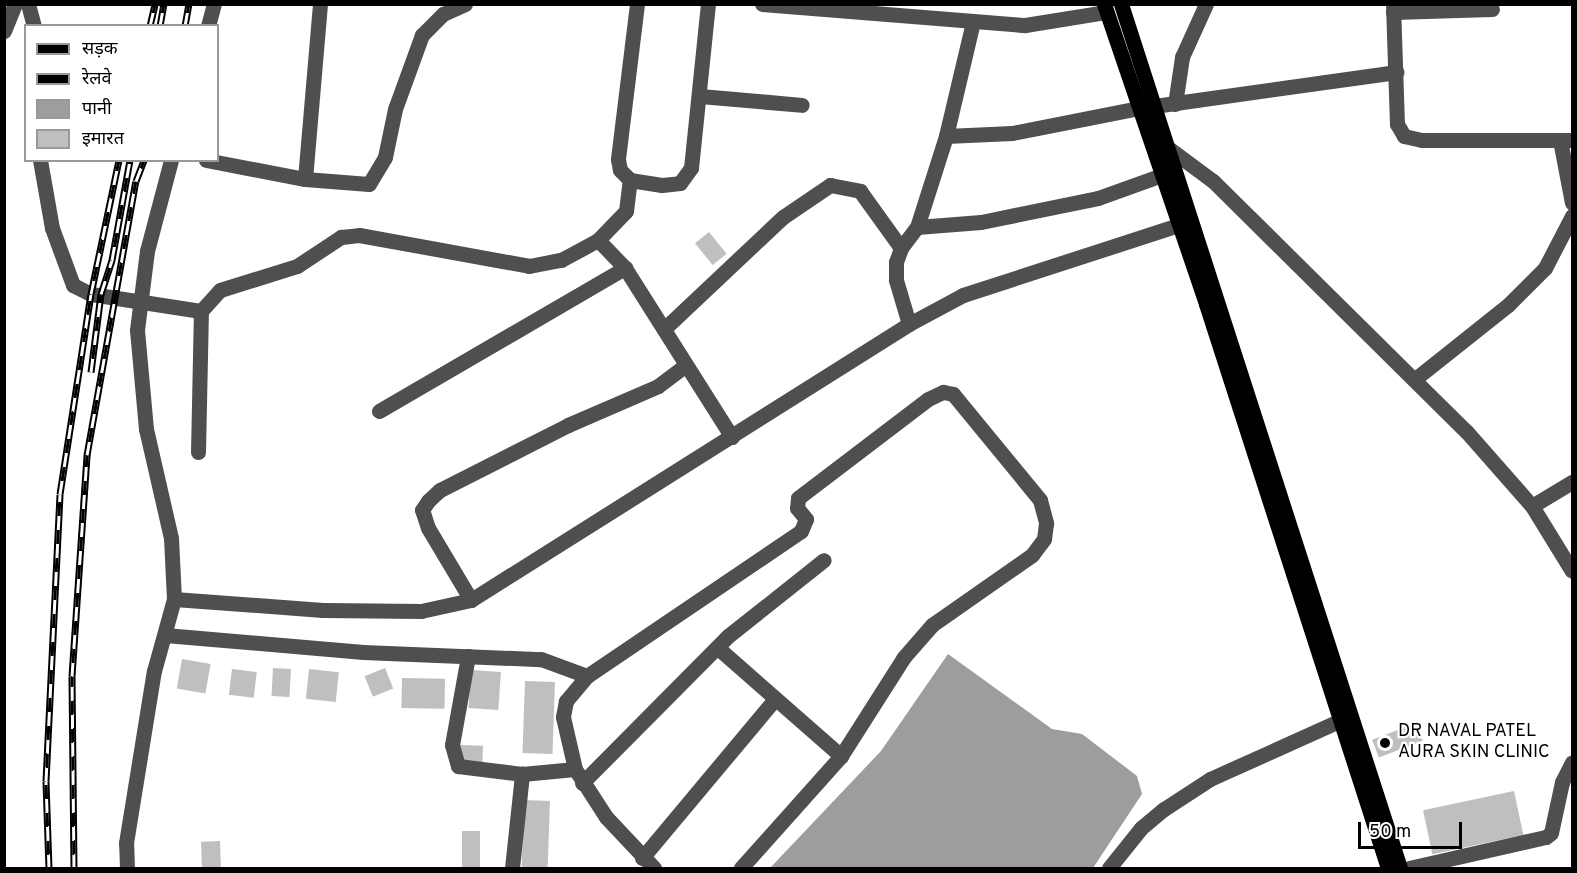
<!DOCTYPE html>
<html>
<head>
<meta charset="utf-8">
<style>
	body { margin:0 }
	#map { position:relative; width:1577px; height:873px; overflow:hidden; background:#fff; font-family:Overpass,"Noto Sans Devanagari",sans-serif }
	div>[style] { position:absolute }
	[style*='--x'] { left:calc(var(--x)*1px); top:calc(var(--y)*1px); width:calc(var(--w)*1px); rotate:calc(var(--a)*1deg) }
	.water>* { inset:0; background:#9d9d9d }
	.building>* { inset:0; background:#bfbfbf; transform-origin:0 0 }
	.minor>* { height:15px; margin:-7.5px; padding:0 7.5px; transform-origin:7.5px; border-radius:7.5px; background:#4f4f4f }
	.major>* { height:15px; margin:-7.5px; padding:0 7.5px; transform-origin:7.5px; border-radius:7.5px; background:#000 }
	.rail>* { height:7px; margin-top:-3.5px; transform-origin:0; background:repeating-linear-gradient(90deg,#fff 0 14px,#000 0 28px); box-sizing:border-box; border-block:2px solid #000 }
	.dots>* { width:16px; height:16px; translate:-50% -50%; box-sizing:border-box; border:3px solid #fff; border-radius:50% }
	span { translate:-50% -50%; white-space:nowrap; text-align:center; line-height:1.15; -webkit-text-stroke:4.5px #fff; paint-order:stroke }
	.poi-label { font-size:18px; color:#000 }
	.left { translate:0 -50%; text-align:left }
	.frame { position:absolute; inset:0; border:6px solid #000; pointer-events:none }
	.legend { position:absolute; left:24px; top:24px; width:195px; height:138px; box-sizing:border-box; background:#fff; border:2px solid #999; margin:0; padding:8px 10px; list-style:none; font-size:18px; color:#000 }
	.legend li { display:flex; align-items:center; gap:12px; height:30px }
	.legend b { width:30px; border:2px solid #999 }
	.scale { position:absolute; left:1358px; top:822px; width:104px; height:27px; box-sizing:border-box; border:3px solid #000; border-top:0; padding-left:8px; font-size:18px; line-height:21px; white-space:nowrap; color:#000; -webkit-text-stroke:4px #fff; paint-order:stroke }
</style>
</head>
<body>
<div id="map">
	<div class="water">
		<i style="clip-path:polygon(948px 654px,1052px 729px,1082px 734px,1137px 776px,1142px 794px,1093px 868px,770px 868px,881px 751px)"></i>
	</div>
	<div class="building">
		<i style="left:709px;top:232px;width:28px;height:18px;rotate:51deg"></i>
		<i style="left:182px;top:659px;width:29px;height:30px;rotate:10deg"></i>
		<i style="left:273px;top:668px;width:18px;height:28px;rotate:3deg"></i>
		<i style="left:385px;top:668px;width:22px;height:22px;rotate:68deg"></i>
		<i style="left:232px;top:669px;width:25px;height:26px;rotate:7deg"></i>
		<i style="left:309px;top:669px;width:30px;height:30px;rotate:6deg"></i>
		<i style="left:471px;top:670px;width:30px;height:38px;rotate:4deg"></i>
		<i style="left:402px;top:678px;width:43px;height:30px;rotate:1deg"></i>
		<i style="left:525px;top:681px;width:30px;height:72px;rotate:2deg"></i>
		<i style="left:1416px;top:723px;width:19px;height:47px;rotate:69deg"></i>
		<i style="left:460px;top:745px;width:23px;height:20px;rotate:2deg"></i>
		<i style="left:1514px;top:791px;width:45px;height:93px;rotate:78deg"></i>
		<i style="left:524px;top:800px;width:26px;height:68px;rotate:2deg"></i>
		<i style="left:462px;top:831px;width:18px;height:37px"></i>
		<i style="left:220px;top:841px;width:27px;height:19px;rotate:88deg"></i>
	</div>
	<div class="minor">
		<i style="--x:28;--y:4;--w:23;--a:75"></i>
		<i style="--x:637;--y:4;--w:156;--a:97"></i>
		<i style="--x:618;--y:159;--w:11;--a:80"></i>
		<i style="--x:620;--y:170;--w:14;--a:45"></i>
		<i style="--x:630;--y:180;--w:32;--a:9"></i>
		<i style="--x:662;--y:185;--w:18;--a:-6"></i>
		<i style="--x:680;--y:183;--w:19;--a:-54"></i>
		<i style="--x:691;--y:168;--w:165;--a:-84.1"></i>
		<i style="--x:762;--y:4;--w:264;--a:4.6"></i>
		<i style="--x:1025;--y:25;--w:81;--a:-9.2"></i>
		<i style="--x:1393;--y:4;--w:120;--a:88.1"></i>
		<i style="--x:1397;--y:124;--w:14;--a:60"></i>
		<i style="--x:1404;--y:136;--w:18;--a:13"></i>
		<i style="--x:1422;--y:140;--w:150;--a:0"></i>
		<i style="--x:1393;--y:12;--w:99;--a:-1.7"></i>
		<i style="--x:208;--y:26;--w:23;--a:-75"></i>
		<i style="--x:4;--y:31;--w:29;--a:-68"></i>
		<i style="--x:700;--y:96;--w:102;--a:5"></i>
		<i style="--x:1175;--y:104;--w:48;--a:-81.5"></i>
		<i style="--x:1182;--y:57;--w:58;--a:-65.6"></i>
		<i style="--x:946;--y:136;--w:66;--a:-2.6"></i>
		<i style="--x:1012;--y:133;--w:130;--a:-11.1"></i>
		<i style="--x:1140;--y:108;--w:259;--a:-8"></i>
		<i style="--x:1560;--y:140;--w:64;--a:79.2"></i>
		<i style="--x:1167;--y:147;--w:57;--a:36.5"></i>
		<i style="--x:1213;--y:181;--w:356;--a:44.7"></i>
		<i style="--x:1466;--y:431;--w:100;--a:48.7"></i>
		<i style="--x:1532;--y:506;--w:76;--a:58.4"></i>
		<i style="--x:40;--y:160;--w:69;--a:80"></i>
		<i style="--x:52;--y:228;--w:61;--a:69.8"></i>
		<i style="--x:73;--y:285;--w:20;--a:27"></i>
		<i style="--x:91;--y:294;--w:111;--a:8.8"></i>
		<i style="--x:206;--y:160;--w:101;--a:10.9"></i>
		<i style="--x:305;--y:179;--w:64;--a:4.5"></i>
		<i style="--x:369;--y:184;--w:31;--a:-59"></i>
		<i style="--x:385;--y:157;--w:49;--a:-78.2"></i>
		<i style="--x:395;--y:109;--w:79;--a:-70"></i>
		<i style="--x:422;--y:35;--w:30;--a:-45"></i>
		<i style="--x:443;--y:14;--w:24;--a:-24"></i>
		<i style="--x:305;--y:179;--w:176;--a:-85.1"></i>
		<i style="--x:917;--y:227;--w:64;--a:-4.5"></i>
		<i style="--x:981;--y:222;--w:119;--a:-11.6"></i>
		<i style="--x:1098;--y:198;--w:68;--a:-19.8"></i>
		<i style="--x:598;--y:240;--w:40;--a:-46"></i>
		<i style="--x:626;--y:211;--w:31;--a:-83"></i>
		<i style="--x:909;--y:324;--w:46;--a:-106.5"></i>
		<i style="--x:896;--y:280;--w:18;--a:-90"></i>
		<i style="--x:896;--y:262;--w:15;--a:-70"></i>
		<i style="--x:901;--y:248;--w:26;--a:-53"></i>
		<i style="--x:917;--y:227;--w:96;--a:-72.3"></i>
		<i style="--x:946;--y:136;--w:117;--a:-76.7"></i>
		<i style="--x:664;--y:329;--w:163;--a:-43.3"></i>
		<i style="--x:783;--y:217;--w:57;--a:-34.2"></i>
		<i style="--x:830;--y:185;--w:31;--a:11"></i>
		<i style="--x:860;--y:191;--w:70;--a:54.3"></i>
		<i style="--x:1415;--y:379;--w:119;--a:-38.5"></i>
		<i style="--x:1508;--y:305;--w:52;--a:-45"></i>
		<i style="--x:1545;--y:268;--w:59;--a:-62.6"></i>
		<i style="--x:379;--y:411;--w:285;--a:-30.2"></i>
		<i style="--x:625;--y:268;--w:200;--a:57.7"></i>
		<i style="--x:198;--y:452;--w:141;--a:-88.8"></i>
		<i style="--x:201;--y:311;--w:28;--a:-48"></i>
		<i style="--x:220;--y:290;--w:81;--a:-17.3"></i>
		<i style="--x:297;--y:266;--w:53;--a:-33.4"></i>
		<i style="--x:341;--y:237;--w:18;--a:-6"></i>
		<i style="--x:359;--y:235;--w:173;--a:10.3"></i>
		<i style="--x:529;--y:266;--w:33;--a:-11"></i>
		<i style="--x:561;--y:260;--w:42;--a:-28.4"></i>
		<i style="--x:598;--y:240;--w:39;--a:46"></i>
		<i style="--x:1532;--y:506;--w:47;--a:-31"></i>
		<i style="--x:174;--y:599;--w:149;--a:4.2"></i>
		<i style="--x:323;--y:610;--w:98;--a:0.6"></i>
		<i style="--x:421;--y:611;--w:51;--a:-12.4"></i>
		<i style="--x:471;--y:600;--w:518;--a:-32.22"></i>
		<i style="--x:909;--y:324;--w:61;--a:-28.2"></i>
		<i style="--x:963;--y:295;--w:227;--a:-18"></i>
		<i style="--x:471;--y:600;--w:84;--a:-120.8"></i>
		<i style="--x:428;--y:528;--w:19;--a:-108"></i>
		<i style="--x:422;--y:510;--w:11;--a:-56"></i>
		<i style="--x:428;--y:501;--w:16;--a:-43"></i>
		<i style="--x:440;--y:490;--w:144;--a:-26.9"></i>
		<i style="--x:568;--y:425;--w:98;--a:-23.4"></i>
		<i style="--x:658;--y:386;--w:34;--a:-37"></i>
		<i style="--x:165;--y:635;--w:199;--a:4.9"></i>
		<i style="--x:363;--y:652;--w:178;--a:2.3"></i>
		<i style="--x:541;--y:659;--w:49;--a:20.3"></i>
		<i style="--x:587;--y:676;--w:258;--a:-34.1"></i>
		<i style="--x:801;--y:531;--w:13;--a:-67"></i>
		<i style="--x:806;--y:519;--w:14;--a:-129"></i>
		<i style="--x:797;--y:508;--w:10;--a:-84"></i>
		<i style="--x:798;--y:498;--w:163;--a:-37.3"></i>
		<i style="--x:928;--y:399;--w:17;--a:-25"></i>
		<i style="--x:943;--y:392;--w:10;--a:11"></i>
		<i style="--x:953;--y:394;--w:137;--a:50.6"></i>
		<i style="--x:1040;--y:500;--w:24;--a:75"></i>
		<i style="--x:1046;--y:523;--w:16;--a:97"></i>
		<i style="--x:1044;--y:539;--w:20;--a:127"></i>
		<i style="--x:1032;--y:555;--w:122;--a:145"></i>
		<i style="--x:932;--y:625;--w:43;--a:131.2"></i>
		<i style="--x:904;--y:657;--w:117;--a:122.5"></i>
		<i style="--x:841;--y:756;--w:150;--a:131.8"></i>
		<i style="--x:718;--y:648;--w:164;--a:41.3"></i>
		<i style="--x:468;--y:656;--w:90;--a:100.2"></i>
		<i style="--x:452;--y:745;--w:22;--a:74"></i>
		<i style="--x:458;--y:766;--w:64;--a:7.1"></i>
		<i style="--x:522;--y:774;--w:53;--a:-5.4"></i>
		<i style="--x:587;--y:676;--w:33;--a:130"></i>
		<i style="--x:566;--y:701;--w:16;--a:101"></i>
		<i style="--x:563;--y:717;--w:53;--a:77"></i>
		<i style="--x:575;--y:769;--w:57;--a:57.1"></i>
		<i style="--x:606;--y:817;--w:70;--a:46.7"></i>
		<i style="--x:582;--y:783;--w:207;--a:-45.2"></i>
		<i style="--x:728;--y:636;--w:122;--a:-38.4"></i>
		<i style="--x:642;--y:858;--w:206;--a:-50.1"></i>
		<i style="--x:127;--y:868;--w:25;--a:-92"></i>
		<i style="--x:126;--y:843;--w:174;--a:-80.8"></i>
		<i style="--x:154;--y:671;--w:75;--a:-74.5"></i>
		<i style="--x:174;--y:599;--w:61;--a:-92.8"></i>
		<i style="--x:171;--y:538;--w:112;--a:-102.9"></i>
		<i style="--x:146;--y:429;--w:99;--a:-95.2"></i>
		<i style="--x:137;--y:330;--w:80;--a:-82.8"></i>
		<i style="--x:147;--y:251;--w:94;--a:-75.2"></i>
		<i style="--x:512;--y:868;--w:95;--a:-83.9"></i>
		<i style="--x:1109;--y:868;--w:51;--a:-51.3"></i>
		<i style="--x:1141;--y:828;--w:30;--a:-40"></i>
		<i style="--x:1164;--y:809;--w:55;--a:-33.1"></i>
		<i style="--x:1210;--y:779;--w:141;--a:-24.2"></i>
		<i style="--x:1409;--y:868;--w:140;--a:-12.8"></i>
		<i style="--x:1546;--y:837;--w:6;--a:-39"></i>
		<i style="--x:1551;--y:833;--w:52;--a:-77.8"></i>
		<i style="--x:1562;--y:782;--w:22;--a:-63"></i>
	</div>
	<div class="major">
		<i style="--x:1104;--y:4;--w:317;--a:71.2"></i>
		<i style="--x:1206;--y:304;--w:593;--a:72.12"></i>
		<i style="--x:1121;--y:4;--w:908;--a:72.1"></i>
	</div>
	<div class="rail">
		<i style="--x:150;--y:26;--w:23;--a:-77"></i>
		<i style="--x:160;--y:26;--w:22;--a:-80"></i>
		<i style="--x:185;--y:26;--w:22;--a:-80"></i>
		<i style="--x:91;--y:372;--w:79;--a:-82.7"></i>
		<i style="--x:101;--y:294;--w:36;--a:-72"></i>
		<i style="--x:112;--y:260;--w:102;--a:-79.8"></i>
		<i style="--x:49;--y:868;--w:87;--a:-92"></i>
		<i style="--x:46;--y:781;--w:287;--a:-87.2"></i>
		<i style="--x:60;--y:494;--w:202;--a:-81.2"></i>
		<i style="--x:91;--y:294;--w:137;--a:-78.2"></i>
		<i style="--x:74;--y:868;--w:192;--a:-90.6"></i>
		<i style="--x:72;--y:676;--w:222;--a:-86.1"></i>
		<i style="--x:87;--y:455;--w:278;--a:-79.9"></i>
		<i style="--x:136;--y:181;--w:22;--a:-69"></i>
	</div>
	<div class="dots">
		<i style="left:1385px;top:743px;background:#000"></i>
	</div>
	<div class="poi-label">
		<span class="left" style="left:1398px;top:743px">DR NAVAL PATEL<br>AURA SKIN CLINIC</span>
	</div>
	<div class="frame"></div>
	<ul class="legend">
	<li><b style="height:8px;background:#000"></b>सड़क</li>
	<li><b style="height:8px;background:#000"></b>रेलवे</li>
	<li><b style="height:16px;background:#9d9d9d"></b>पानी</li>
	<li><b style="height:16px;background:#bfbfbf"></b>इमारत</li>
	</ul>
	<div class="scale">50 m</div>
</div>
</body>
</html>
